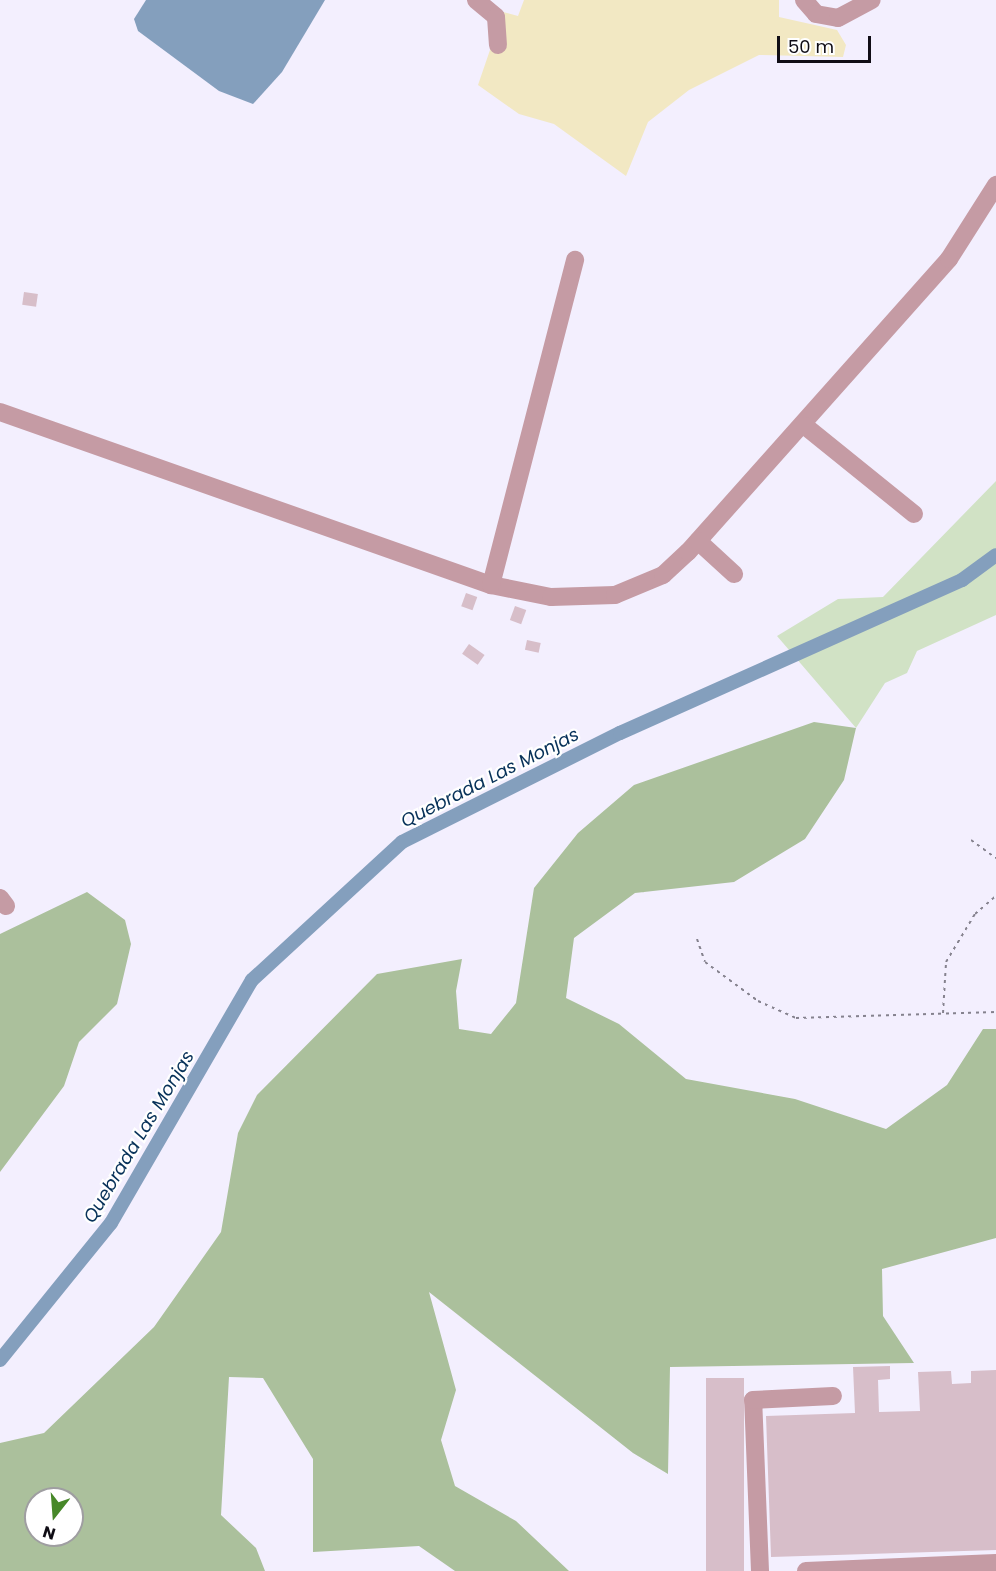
<!DOCTYPE html>
<html>
<head>
<meta charset="utf-8">
<style>
	body { margin:0 }
	#map { position:relative; width:996px; height:1571px; overflow:hidden; background:#f3effe; font-family:Poppins,sans-serif }
	div>[style] { position:absolute }
	[style*='--x'] { left:calc(var(--x)*1px); top:calc(var(--y)*1px); width:calc(var(--w)*1px); rotate:calc(var(--a)*1deg) }
	.green>* { inset:0; background:#d1e2c5 }
	.forest>* { inset:0; background:#abc09c }
	.sand>* { inset:0; background:#f2e8c3 }
	.water>* { inset:0; background:#849fbd }
	.canal>* { height:14px; margin:-7px; padding:0 7px; transform-origin:7px; border-radius:7px; background:#849fbd }
	.building>* { inset:0; background:#d7bec9; transform-origin:0 0 }
	.path>* { height:2px; margin-top:-1px; transform-origin:0; background:repeating-linear-gradient(90deg,#85828e 0 3px,transparent 0 7.5px) }
	.minor>* { height:18px; margin:-9px; padding:0 9px; transform-origin:9px; border-radius:9px; background:#c59ba4 }
	span { translate:-50% -50%; white-space:nowrap; text-align:center; line-height:1.15; -webkit-text-stroke:4.5px #fff; paint-order:stroke }
	.water-label { font-size:18px; color:#073159; font-style:italic }
	.north { position:absolute; left:24px; top:1487px; width:60px; height:60px; box-sizing:border-box; background:#fff; border:2px solid #9f9ea1; border-radius:50%; rotate:197deg; font-size:16px; font-weight:700; line-height:24px; text-align:center; color:#100d15 }
	.north::after { content:''; display:block; margin:auto; width:21px; height:27px; background:#478829; clip-path:polygon(50% 0,100% 100%,50% 72%,0 100%) }
	.scale { position:absolute; left:777px; top:36px; width:94px; height:27px; box-sizing:border-box; border:3px solid #100d15; border-top:0; padding-left:8px; font-size:18px; line-height:21px; white-space:nowrap; color:#100d15; -webkit-text-stroke:4px #fff; paint-order:stroke }
</style>
</head>
<body>
<div id="map">
	<div class="green">
		<i style="clip-path:polygon(996px 481px,996px 615px,917px 651px,907px 673px,885px 683px,856px 728px,777px 636px,838px 599px,883px 597px)"></i>
	</div>
	<div class="forest">
		<i style="clip-path:polygon(evenodd,814px 722px,856px 728px,844px 780px,805px 839px,734px 882px,635px 893px,574px 938px,566px 998px,619px 1024px,686px 1079px,795px 1099px,886px 1129px,947px 1085px,983px 1029px,996px 1029px,996px 1238px,882px 1269px,883px 1316px,914px 1363px,670px 1367px,668px 1474px,633px 1453px,429px 1292px,456px 1390px,441px 1440px,455px 1486px,516px 1521px,569px 1571px,455px 1571px,419px 1546px,313px 1552px,313px 1459px,263px 1378px,229px 1377px,221px 1515px,256px 1548px,265px 1571px,0 1571px,0 1443px,44px 1433px,154px 1327px,221px 1232px,238px 1133px,257px 1095px,377px 974px,462px 959px,456px 991px,459px 1029px,491px 1034px,516px 1003px,534px 888px,578px 833px,634px 785px,814px 722px,36px 1499px,72px 1499px,72px 1535px,36px 1535px,36px 1499px)"></i>
		<i style="clip-path:polygon(87px 892px,125px 920px,131px 944px,117px 1004px,79px 1042px,64px 1086px,0 1172px,0 934px)"></i>
	</div>
	<div class="sand">
		<i style="clip-path:polygon(524px 0,779px 0,779px 17px,837px 30px,846px 45px,843px 57px,759px 55px,689px 90px,648px 122px,626px 176px,554px 124px,519px 114px,478px 85px,503px 12px,518px 16px)"></i>
	</div>
	<div class="water">
		<i style="clip-path:polygon(146px 0,325px 0,282px 72px,253px 104px,219px 91px,138px 31px,134px 19px)"></i>
	</div>
	<div class="canal">
		<i style="--x:0;--y:1360;--w:176;--a:-51"></i>
		<i style="--x:111;--y:1223;--w:281;--a:-59.9"></i>
		<i style="--x:252;--y:980;--w:204;--a:-42.6"></i>
		<i style="--x:402;--y:842;--w:244;--a:-26.6"></i>
		<i style="--x:620;--y:733;--w:375;--a:-24.1"></i>
		<i style="--x:962;--y:580;--w:42;--a:-36.3"></i>
	</div>
	<div class="building">
		<i style="left:24px;top:292px;width:14px;height:13px;rotate:8deg"></i>
		<i style="left:466px;top:593px;width:12px;height:14px;rotate:20deg"></i>
		<i style="left:515px;top:606px;width:12px;height:15px;rotate:20deg"></i>
		<i style="left:527px;top:640px;width:14px;height:10px;rotate:12deg"></i>
		<i style="left:469px;top:644px;width:19px;height:12px;rotate:35deg"></i>
		<i style="clip-path:polygon(890px 1366px,890px 1379px,878px 1380px,879px 1412px,920px 1411px,918px 1372px,951px 1371px,952px 1384px,971px 1383px,971px 1371px,996px 1370px,996px 1550px,771px 1557px,766px 1416px,855px 1413px,853px 1367px)"></i>
		<i style="left:706px;top:1378px;width:38px;height:193px"></i>
	</div>
	<div class="path">
		<i style="--x:971;--y:840;--w:31;--a:36"></i>
		<i style="--x:697;--y:939;--w:24;--a:71"></i>
		<i style="--x:705;--y:962;--w:66;--a:36.3"></i>
		<i style="--x:758;--y:1001;--w:42;--a:24.1"></i>
		<i style="--x:796;--y:1018;--w:200;--a:-1.7"></i>
		<i style="--x:943;--y:1013;--w:51;--a:-86.6"></i>
		<i style="--x:946;--y:962;--w:56;--a:-58.9"></i>
		<i style="--x:975;--y:914;--w:28;--a:-41"></i>
	</div>
	<div class="minor">
		<i style="--x:476;--y:0;--w:26;--a:40"></i>
		<i style="--x:496;--y:17;--w:28;--a:86"></i>
		<i style="--x:804;--y:0;--w:18;--a:49"></i>
		<i style="--x:816;--y:14;--w:22;--a:10"></i>
		<i style="--x:838;--y:18;--w:38;--a:-28"></i>
		<i style="--x:0;--y:412;--w:521;--a:19.41"></i>
		<i style="--x:491;--y:585;--w:61;--a:11.3"></i>
		<i style="--x:551;--y:597;--w:64;--a:-1.8"></i>
		<i style="--x:615;--y:595;--w:52;--a:-22.6"></i>
		<i style="--x:663;--y:575;--w:34;--a:-43"></i>
		<i style="--x:688;--y:552;--w:392;--a:-48.3"></i>
		<i style="--x:949;--y:259;--w:88;--a:-57.6"></i>
		<i style="--x:805;--y:426;--w:140;--a:38.9"></i>
		<i style="--x:698;--y:541;--w:49;--a:42.5"></i>
		<i style="--x:491;--y:585;--w:336;--a:-75.5"></i>
		<i style="--x:0;--y:898;--w:10;--a:53"></i>
		<i style="--x:760;--y:1571;--w:171;--a:-92.3"></i>
		<i style="--x:753;--y:1400;--w:80;--a:-2.9"></i>
		<i style="--x:806;--y:1571;--w:190;--a:-2.4"></i>
	</div>
	<div class="water-label">
		<span style="left:490px;top:778px;rotate:-27deg">Quebrada Las Monjas</span>
		<span style="left:139px;top:1137px;rotate:-59deg">Quebrada Las Monjas</span>
	</div>
	<div class="north">N</div>
	<div class="scale">50 m</div>
</div>
</body>
</html>
